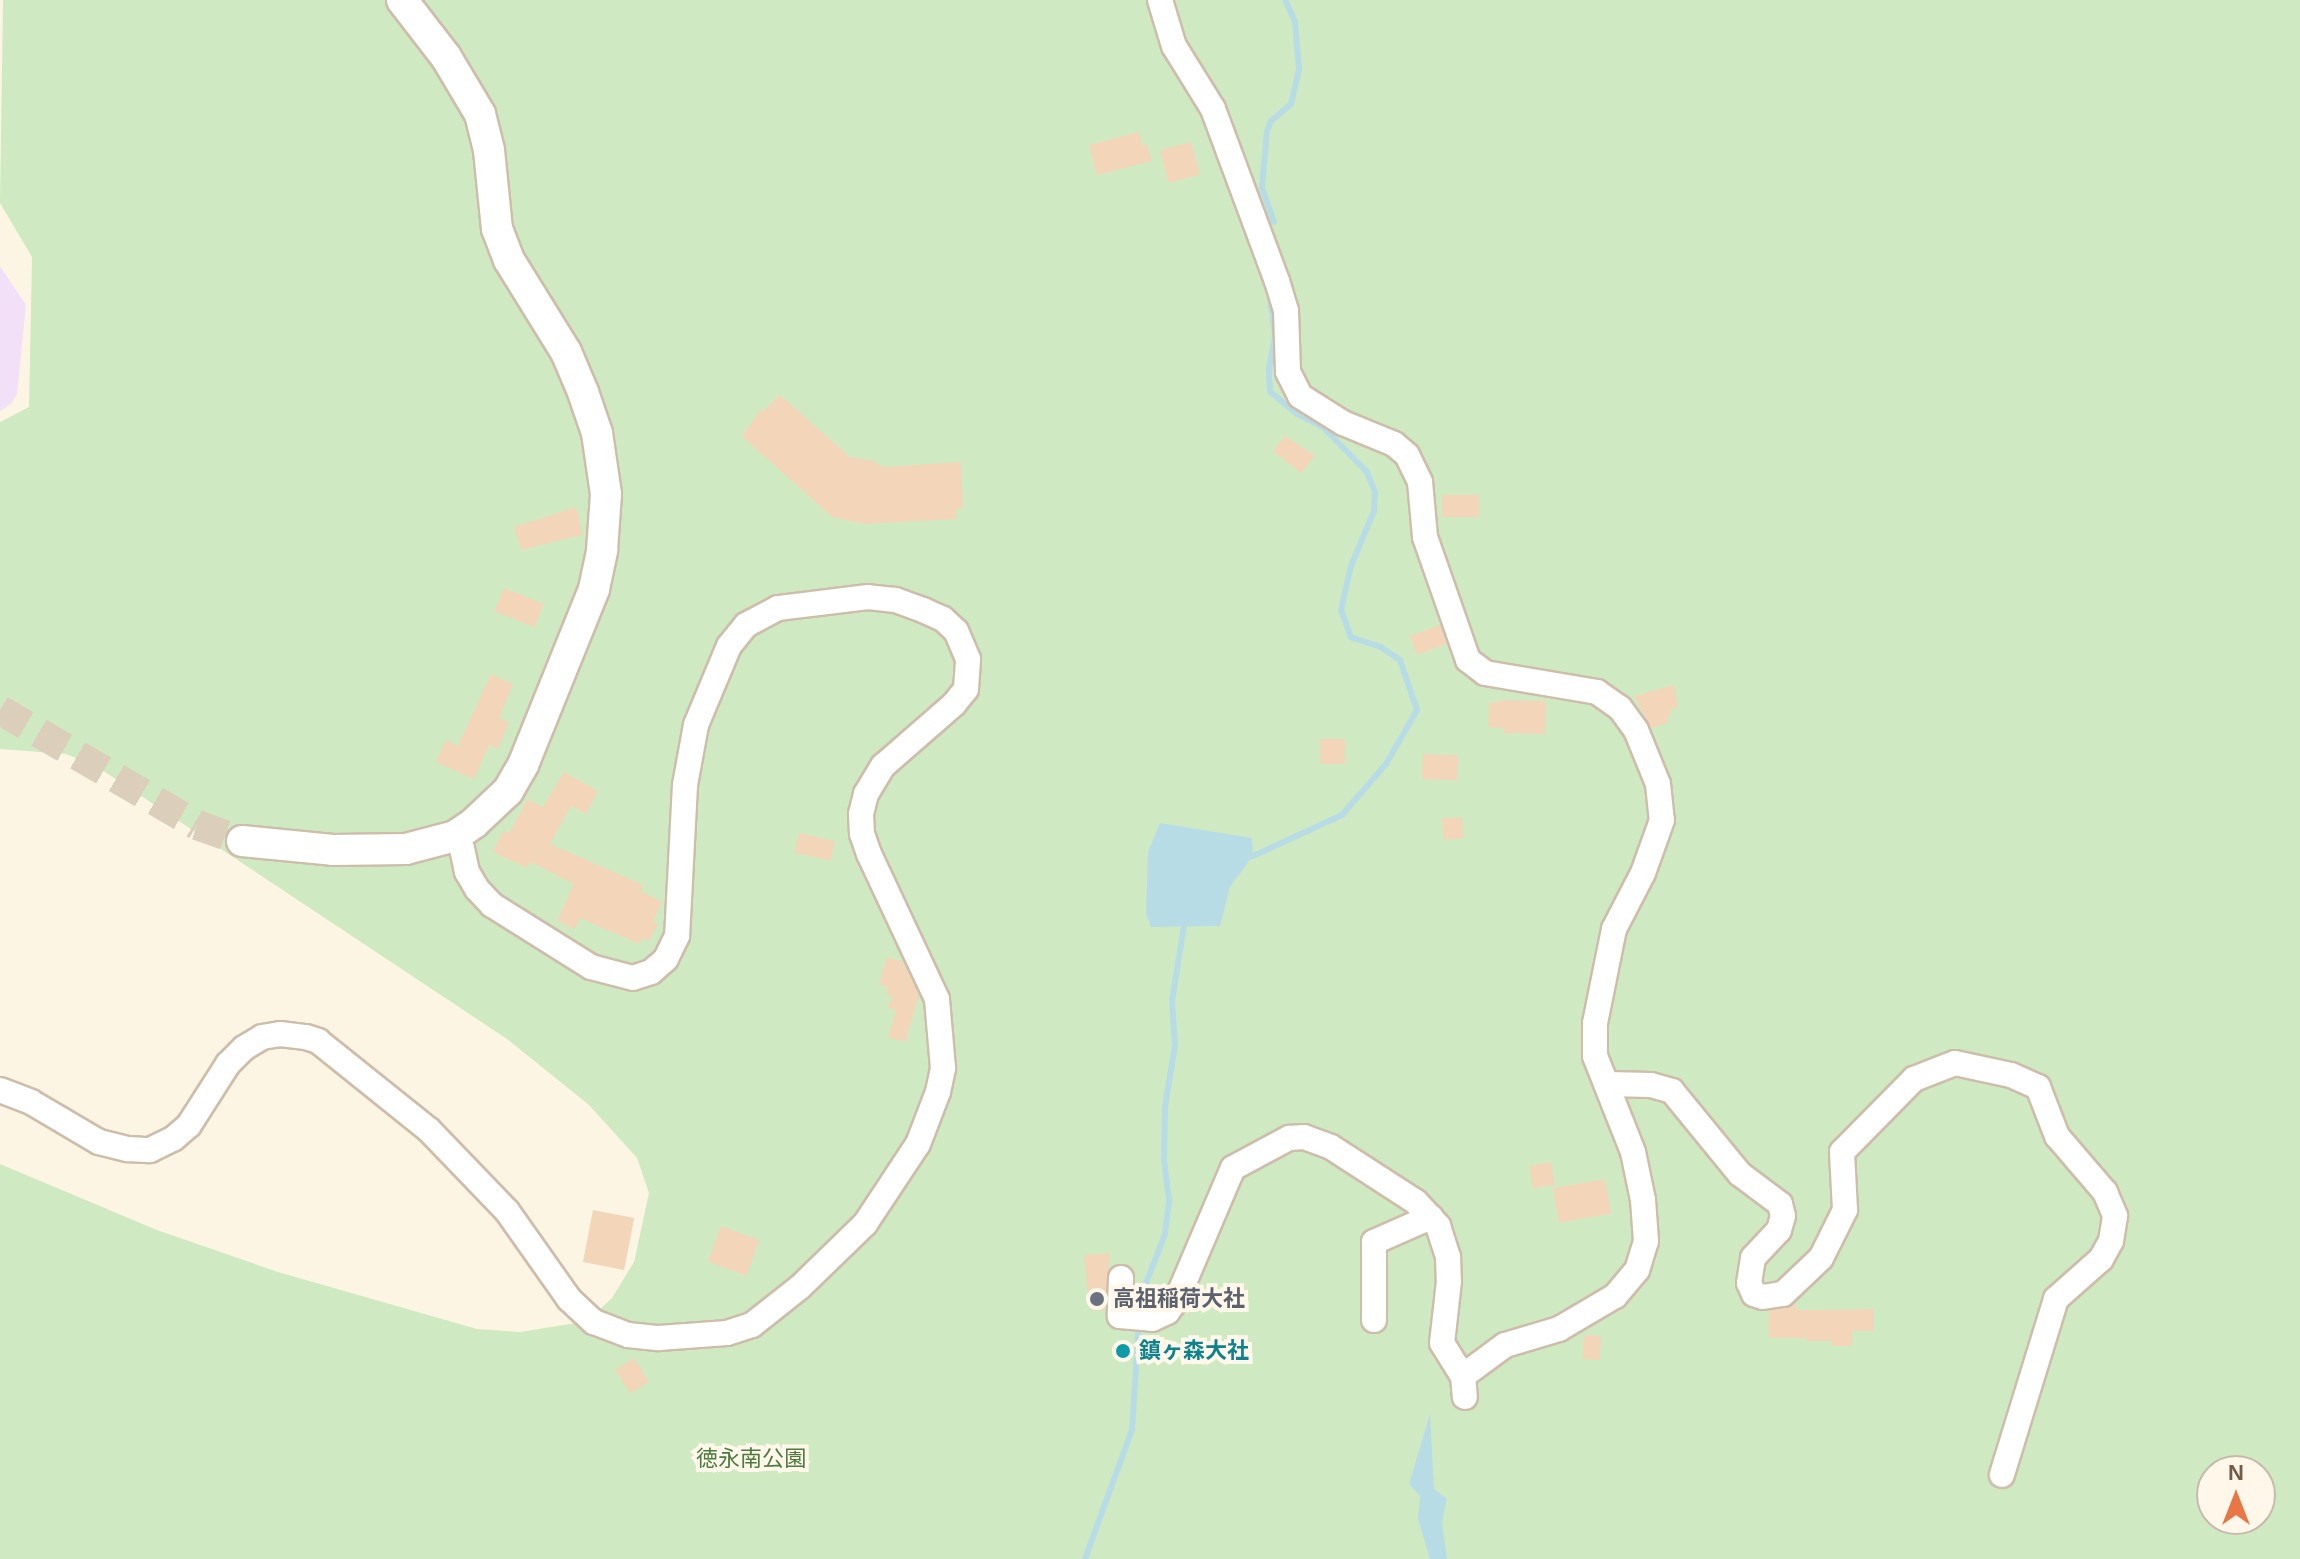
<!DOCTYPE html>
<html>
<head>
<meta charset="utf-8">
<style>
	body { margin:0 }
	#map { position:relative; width:2300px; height:1559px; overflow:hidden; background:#fdf5e3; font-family:Arial,"Noto Sans JP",sans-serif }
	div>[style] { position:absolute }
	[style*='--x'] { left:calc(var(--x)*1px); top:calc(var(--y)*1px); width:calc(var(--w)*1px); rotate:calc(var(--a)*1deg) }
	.education>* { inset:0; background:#f2e0f9 }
	.green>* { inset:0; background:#cfeac2 }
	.water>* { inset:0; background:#b7dce6 }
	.stream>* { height:6px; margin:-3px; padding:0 3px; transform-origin:3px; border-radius:3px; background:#b7dce6 }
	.building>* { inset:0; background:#f3d5ba; transform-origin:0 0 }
	.tertiary-tunnel>* { height:30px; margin-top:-15px; transform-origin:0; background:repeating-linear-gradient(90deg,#dbcfbc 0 30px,transparent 0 45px) }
	.roads { filter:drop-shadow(2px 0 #cebdaa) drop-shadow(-2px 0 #cebdaa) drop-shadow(0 2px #cebdaa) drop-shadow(0 -2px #cebdaa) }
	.minor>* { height:24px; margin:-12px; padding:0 12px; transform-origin:12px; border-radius:12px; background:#fff }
	.tertiary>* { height:30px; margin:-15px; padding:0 15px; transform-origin:15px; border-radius:15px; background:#fff }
	.dots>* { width:22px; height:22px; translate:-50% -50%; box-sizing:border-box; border:4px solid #fff8ea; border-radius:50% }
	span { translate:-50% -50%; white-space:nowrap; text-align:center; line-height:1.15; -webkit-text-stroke:8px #fff8ea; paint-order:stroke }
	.worship-label { font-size:22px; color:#5b616d; font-weight:700 }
	.left { translate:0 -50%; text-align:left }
	.culture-label { font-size:22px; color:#0d838f; font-weight:700 }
	.park-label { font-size:22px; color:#4d7b41 }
	.north { position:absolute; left:2196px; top:1455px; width:80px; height:80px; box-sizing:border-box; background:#fff8ea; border:2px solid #c8baaa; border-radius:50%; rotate:0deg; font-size:22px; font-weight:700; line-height:32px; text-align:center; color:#755c49 }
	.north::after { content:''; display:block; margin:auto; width:28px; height:36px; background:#e97746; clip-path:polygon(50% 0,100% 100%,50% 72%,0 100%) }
</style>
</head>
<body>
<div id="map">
	<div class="education">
		<i style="clip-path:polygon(0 266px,26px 305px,17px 394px,11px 404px,0 411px)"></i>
	</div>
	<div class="green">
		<i style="clip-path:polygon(evenodd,3px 0,2300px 0,2300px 1559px,0 1559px,0 1164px,157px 1230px,278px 1272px,477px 1329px,520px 1332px,576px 1323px,595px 1314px,612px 1298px,634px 1262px,649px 1193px,637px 1158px,589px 1105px,507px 1039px,96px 766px,66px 754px,0 749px,0 422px,29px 407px,32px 257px,0 203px,3px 0,2212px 1471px,2260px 1471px,2260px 1519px,2212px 1519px,2212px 1471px)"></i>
	</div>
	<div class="water">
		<i style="clip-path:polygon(1160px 823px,1252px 838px,1253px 856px,1230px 887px,1220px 926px,1151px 927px,1146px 914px,1148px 852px)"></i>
		<i style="clip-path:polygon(1430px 1414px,1434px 1489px,1447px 1499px,1442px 1522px,1447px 1559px,1430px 1559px,1418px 1519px,1420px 1496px,1409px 1484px)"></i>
	</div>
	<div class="stream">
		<i style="--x:1274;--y:222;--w:37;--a:-109"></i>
		<i style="--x:1262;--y:187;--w:56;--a:-84.9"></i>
		<i style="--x:1267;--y:131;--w:11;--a:-68"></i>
		<i style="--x:1271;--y:121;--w:26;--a:-40"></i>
		<i style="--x:1291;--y:104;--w:36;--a:-77"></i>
		<i style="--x:1299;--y:69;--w:47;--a:-94.9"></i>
		<i style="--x:1295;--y:22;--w:24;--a:-114"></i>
		<i style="--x:1253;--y:856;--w:98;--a:-24.7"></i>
		<i style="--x:1342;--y:815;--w:67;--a:-49.2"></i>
		<i style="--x:1386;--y:764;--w:62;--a:-60.1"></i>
		<i style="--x:1417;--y:710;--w:53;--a:-108.8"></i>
		<i style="--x:1400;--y:660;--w:23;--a:-146"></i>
		<i style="--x:1381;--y:647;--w:32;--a:-162"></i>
		<i style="--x:1351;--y:637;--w:29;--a:-110"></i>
		<i style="--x:1341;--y:610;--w:45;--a:-77.2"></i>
		<i style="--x:1351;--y:566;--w:60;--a:-67.3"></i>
		<i style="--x:1374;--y:511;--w:19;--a:-87"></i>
		<i style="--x:1375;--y:492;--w:22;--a:-112"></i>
		<i style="--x:1367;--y:472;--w:63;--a:-134.4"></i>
		<i style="--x:1323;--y:427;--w:29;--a:-153"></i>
		<i style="--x:1297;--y:414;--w:35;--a:-140"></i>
		<i style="--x:1270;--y:391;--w:22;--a:-93"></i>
		<i style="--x:1269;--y:369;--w:36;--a:-80"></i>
		<i style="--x:1275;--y:334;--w:34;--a:-98"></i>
		<i style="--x:1140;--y:1314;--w:18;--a:-87"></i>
		<i style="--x:1141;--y:1296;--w:66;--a:-68.8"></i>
		<i style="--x:1165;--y:1234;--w:34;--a:-83"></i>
		<i style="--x:1169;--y:1200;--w:41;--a:-97"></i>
		<i style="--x:1164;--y:1159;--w:52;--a:-88.9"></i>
		<i style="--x:1165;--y:1107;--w:63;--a:-80.8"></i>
		<i style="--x:1175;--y:1045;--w:44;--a:-93.9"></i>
		<i style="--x:1172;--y:1001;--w:76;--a:-80.9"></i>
		<i style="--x:1085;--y:1559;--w:137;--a:-70"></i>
		<i style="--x:1132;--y:1430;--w:107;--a:-86.3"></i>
	</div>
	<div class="building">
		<i style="clip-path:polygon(1139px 132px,1142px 146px,1147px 144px,1152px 161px,1097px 175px,1089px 145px)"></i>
		<i style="left:1191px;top:142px;width:34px;height:32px;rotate:75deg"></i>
		<i style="clip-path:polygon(780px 395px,850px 457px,871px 460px,883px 467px,961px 462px,963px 508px,956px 509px,957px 519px,863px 524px,832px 517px,742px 436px,761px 409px,764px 411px)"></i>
		<i style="clip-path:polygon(1285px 436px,1315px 456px,1301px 473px,1273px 451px)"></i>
		<i style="left:1479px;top:495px;width:22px;height:37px;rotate:90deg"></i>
		<i style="clip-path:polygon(576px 507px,583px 535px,521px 550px,514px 527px)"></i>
		<i style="left:504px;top:588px;width:43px;height:25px;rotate:22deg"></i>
		<i style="left:1440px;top:625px;width:20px;height:32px;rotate:70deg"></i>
		<i style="clip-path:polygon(491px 674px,513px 684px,499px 718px,509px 722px,498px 749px,489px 745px,474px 779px,436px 762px,446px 740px,458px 746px)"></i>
		<i style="clip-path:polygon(1674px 685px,1678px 707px,1671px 709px,1667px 723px,1651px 728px,1634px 696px)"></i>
		<i style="clip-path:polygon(1504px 700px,1546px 701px,1545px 734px,1503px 733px,1504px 728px,1488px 727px,1489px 703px)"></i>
		<i style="left:1320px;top:739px;width:25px;height:25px"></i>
		<i style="left:1423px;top:754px;width:35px;height:25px;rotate:2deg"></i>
		<i style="clip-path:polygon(564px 772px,598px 791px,586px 814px,571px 806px,550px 844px,643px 885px,641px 891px,662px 902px,653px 921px,658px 924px,649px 941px,643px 938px,639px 944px,580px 918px,575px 929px,557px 921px,574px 884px,530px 862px,527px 868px,493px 852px,503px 831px,509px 833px,528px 799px,543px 807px)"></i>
		<i style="left:1462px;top:817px;width:21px;height:20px;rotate:85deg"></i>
		<i style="left:799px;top:833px;width:37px;height:20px;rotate:13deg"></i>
		<i style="clip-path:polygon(887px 957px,903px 962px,919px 995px,905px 1042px,888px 1037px,896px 1011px,888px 1008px,892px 996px,886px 994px,888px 987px,879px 984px)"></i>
		<i style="left:1551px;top:1162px;width:23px;height:22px;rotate:80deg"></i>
		<i style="left:1605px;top:1179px;width:35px;height:53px;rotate:80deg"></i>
		<i style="left:593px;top:1210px;width:42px;height:53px;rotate:11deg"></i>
		<i style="left:721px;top:1226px;width:41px;height:38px;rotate:20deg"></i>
		<i style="clip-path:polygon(1110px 1253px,1105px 1310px,1094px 1311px,1093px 1305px,1089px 1305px,1084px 1255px)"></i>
		<i style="clip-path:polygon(1796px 1303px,1797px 1310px,1874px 1309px,1874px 1331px,1852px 1331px,1852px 1346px,1832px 1346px,1832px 1341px,1806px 1341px,1806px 1338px,1769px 1338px,1769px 1311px)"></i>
		<i style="left:1584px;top:1335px;width:17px;height:24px;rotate:3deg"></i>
		<i style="left:634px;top:1358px;width:28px;height:22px;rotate:58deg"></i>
	</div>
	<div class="tertiary-tunnel">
		<i style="--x:0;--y:710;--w:228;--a:30.3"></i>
		<i style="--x:197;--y:825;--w:48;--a:19.6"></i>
	</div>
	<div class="roads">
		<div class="minor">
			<i style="--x:1160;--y:0;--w:48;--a:73.1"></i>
			<i style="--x:1174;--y:46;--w:74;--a:58.2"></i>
			<i style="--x:1213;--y:109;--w:184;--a:69.6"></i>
			<i style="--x:1277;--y:281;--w:31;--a:73"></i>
			<i style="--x:1286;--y:311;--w:61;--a:88.1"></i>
			<i style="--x:1288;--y:372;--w:27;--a:63"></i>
			<i style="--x:1300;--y:396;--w:51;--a:32.1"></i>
			<i style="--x:1343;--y:423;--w:55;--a:22.4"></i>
			<i style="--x:1394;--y:444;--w:17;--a:40"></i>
			<i style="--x:1407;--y:455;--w:30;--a:64"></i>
			<i style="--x:1420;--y:482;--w:55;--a:84.8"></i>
			<i style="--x:1425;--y:537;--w:130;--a:70.7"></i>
			<i style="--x:1468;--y:660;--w:21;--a:37"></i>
			<i style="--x:1485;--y:673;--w:114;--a:9.6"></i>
			<i style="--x:1597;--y:692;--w:28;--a:35"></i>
			<i style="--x:1620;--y:708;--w:27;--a:54"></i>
			<i style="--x:1636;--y:730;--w:58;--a:67.8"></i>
			<i style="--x:1658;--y:784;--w:36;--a:84"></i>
			<i style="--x:1662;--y:820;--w:56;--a:109.7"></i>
			<i style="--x:1643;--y:873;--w:63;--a:117.4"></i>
			<i style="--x:1614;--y:929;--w:96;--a:101.4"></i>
			<i style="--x:1595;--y:1023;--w:33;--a:90"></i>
			<i style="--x:1595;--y:1056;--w:103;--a:68.4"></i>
			<i style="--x:1633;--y:1152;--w:49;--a:78.2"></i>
			<i style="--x:1643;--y:1200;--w:41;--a:85.8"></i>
			<i style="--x:1646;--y:1241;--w:30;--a:107"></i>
			<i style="--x:1637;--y:1270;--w:34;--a:130"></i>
			<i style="--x:1615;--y:1296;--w:65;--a:149.5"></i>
			<i style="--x:1559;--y:1329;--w:56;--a:163.5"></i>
			<i style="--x:1505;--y:1345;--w:52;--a:143.6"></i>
			<i style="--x:1463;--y:1376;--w:21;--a:85"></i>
			<i style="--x:1608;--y:1084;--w:43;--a:1.3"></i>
			<i style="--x:1651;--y:1085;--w:22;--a:16"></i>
			<i style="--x:1672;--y:1091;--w:107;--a:50.7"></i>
			<i style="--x:1740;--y:1174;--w:50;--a:36.9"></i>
			<i style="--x:1780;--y:1204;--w:12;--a:76"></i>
			<i style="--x:1783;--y:1216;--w:15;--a:106"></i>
			<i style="--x:1779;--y:1230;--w:38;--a:133"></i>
			<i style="--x:1753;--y:1258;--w:25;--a:99"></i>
			<i style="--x:1749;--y:1283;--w:12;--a:66"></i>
			<i style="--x:1754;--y:1294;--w:9;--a:18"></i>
			<i style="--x:1763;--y:1297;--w:20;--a:-9"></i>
			<i style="--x:1783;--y:1294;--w:52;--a:-43.5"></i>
			<i style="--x:1821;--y:1258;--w:54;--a:-63.4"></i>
			<i style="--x:1845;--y:1210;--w:58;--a:-93"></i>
			<i style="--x:1842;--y:1152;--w:103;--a:-45.4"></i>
			<i style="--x:1914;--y:1079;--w:44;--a:-21.3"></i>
			<i style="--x:1955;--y:1063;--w:57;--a:12.1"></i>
			<i style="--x:2011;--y:1075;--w:30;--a:24"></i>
			<i style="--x:2038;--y:1087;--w:53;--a:68.8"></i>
			<i style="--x:2057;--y:1136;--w:74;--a:49.4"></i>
			<i style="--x:2105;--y:1192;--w:26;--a:67"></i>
			<i style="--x:2115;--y:1216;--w:25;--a:99"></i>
			<i style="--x:2111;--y:1241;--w:21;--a:119"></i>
			<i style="--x:2101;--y:1259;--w:60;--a:138.4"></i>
			<i style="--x:2056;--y:1299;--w:184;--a:107.1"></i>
			<i style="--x:0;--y:1090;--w:33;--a:21"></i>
			<i style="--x:31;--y:1102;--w:79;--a:30.5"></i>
			<i style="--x:99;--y:1142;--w:30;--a:14"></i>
			<i style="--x:128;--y:1149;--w:22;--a:3"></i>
			<i style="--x:150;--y:1150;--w:25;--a:-26"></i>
			<i style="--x:173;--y:1139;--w:21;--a:-41"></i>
			<i style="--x:189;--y:1125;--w:72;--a:-57.4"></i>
			<i style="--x:228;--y:1064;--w:23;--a:-45"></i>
			<i style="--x:244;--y:1048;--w:21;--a:-31"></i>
			<i style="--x:262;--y:1037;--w:18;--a:-9"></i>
			<i style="--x:280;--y:1034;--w:26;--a:7"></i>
			<i style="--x:306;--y:1037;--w:13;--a:18"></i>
			<i style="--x:318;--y:1041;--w:142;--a:38.7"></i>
			<i style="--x:429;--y:1130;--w:112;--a:46.1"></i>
			<i style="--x:507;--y:1211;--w:108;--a:54.8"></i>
			<i style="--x:569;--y:1299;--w:34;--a:43"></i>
			<i style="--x:594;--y:1322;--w:36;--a:21"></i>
			<i style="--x:628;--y:1335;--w:31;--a:6"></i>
			<i style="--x:659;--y:1338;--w:68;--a:-4.2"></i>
			<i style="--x:727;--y:1333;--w:26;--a:-18"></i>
			<i style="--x:752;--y:1325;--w:61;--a:-38.4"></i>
			<i style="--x:800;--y:1287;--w:91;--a:-44.1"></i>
			<i style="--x:865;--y:1224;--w:96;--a:-56.5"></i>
			<i style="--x:918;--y:1144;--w:56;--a:-69"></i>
			<i style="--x:938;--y:1092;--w:25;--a:-78"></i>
			<i style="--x:943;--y:1068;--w:69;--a:-95"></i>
			<i style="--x:937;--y:999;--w:160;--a:-115.1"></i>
			<i style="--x:869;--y:854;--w:21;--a:-109"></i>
			<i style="--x:862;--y:834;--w:20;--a:-93"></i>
			<i style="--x:861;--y:814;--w:21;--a:-76"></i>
			<i style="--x:866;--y:794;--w:33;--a:-59"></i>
			<i style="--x:883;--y:766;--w:94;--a:-41.1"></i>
			<i style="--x:954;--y:704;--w:19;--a:-51"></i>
			<i style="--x:966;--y:689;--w:30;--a:-86"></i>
			<i style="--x:968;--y:659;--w:30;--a:-113"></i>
			<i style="--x:956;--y:631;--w:18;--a:-137"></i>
			<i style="--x:943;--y:619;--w:22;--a:-156"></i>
			<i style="--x:923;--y:610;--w:30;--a:-160"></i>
			<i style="--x:895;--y:600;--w:27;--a:-174"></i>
			<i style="--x:868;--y:597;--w:91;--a:173"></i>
			<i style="--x:778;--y:608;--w:36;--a:152"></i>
			<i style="--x:746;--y:625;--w:27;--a:129"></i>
			<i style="--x:729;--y:646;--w:86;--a:112.7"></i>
			<i style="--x:696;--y:725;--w:61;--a:100.4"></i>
			<i style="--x:685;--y:785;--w:151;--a:93"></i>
			<i style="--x:677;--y:936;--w:25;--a:116"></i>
			<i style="--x:666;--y:959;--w:20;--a:139"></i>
			<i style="--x:651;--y:972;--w:19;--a:162"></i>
			<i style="--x:633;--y:978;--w:43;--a:-165.3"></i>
			<i style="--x:591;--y:967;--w:117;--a:-147.9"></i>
			<i style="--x:492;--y:905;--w:22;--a:-133"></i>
			<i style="--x:477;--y:889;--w:20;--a:-120"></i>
			<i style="--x:467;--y:872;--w:24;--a:-102"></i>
			<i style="--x:462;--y:849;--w:15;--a:-118"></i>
			<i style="--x:1121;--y:1278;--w:38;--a:92"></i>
			<i style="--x:1120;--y:1316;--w:32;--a:5"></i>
			<i style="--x:1152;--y:1319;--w:17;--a:-25"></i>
			<i style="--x:1167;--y:1312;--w:16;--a:-52"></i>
			<i style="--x:1177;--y:1299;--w:142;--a:-66.9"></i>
			<i style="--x:1233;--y:1168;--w:64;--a:-28.2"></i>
			<i style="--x:1289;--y:1138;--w:15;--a:-4"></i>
			<i style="--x:1304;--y:1137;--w:29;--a:20"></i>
			<i style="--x:1331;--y:1147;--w:101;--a:32.9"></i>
			<i style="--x:1416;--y:1202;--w:33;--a:47"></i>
			<i style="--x:1438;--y:1226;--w:33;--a:72"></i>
			<i style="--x:1448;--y:1257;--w:24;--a:88"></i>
			<i style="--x:1449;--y:1281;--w:62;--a:96.4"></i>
			<i style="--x:1442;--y:1343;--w:39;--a:58"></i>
			<i style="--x:1374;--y:1320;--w:78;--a:-90"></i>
			<i style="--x:1374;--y:1242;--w:62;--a:-23.7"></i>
		</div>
		<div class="tertiary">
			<i style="--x:242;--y:841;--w:91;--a:5.6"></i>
			<i style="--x:333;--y:850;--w:73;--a:-0.8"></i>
			<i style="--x:406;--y:849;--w:51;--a:-14.9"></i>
			<i style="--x:455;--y:836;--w:23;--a:-34"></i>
			<i style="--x:474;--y:823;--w:47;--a:-43.3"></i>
			<i style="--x:508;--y:791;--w:30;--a:-60"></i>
			<i style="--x:523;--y:765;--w:190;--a:-68"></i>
			<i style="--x:594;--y:589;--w:40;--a:-78"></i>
			<i style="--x:602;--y:550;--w:56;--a:-85.9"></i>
			<i style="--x:606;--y:494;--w:62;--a:-98.4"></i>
			<i style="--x:597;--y:433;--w:43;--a:-108.9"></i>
			<i style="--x:583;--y:392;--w:43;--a:-113"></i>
			<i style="--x:566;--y:352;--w:108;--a:-121.8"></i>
			<i style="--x:509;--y:260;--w:33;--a:-111"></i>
			<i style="--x:497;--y:229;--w:79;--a:-95.8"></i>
			<i style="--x:489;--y:150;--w:37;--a:-104"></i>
			<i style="--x:480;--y:114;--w:66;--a:-120.8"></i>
			<i style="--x:446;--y:57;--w:72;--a:-127.7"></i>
		</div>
	</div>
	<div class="dots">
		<i style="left:1097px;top:1299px;background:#6b7280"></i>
		<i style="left:1123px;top:1351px;background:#0f9aa8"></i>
	</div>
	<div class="worship-label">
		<span class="left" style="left:1113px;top:1299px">高祖稲荷大社</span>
	</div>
	<div class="culture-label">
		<span class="left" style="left:1139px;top:1351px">鎮ヶ森大社</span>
	</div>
	<div class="park-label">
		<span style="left:751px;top:1459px">徳永南公園</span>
	</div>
	<div class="north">N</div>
</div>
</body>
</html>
